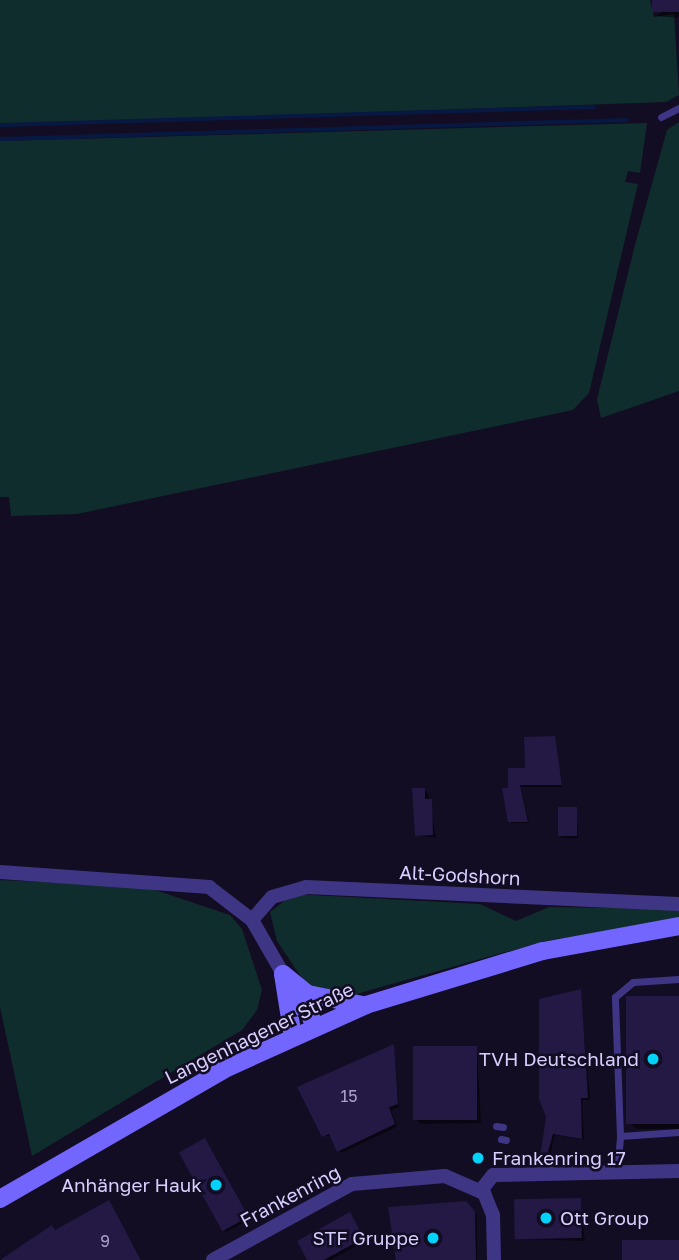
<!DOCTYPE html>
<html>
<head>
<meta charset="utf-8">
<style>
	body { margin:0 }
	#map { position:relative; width:679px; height:1260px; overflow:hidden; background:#120d23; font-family:"Golos Text",sans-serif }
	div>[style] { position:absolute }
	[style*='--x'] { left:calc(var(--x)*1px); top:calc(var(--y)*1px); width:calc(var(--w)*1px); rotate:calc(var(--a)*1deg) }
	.green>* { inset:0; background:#102d2d }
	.shadow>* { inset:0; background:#0007 }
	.stream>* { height:3.5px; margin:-1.75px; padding:0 1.75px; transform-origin:1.75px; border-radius:1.75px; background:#071942 }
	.building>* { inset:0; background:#241845; transform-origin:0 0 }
	.lane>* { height:7px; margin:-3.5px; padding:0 3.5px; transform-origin:3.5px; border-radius:3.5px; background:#3e3684 }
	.street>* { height:14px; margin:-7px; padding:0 7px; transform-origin:7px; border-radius:7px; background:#3e3684 }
	.secondary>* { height:18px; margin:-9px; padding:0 9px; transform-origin:9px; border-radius:9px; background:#7366ff }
	.dots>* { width:19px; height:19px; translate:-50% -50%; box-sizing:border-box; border:4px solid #120d23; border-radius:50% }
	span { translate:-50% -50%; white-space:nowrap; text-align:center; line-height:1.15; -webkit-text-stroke:5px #120d23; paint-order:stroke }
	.number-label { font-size:16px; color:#aba1d0 }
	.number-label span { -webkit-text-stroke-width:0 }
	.street-label { font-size:19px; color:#d8cfff }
	.poi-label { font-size:19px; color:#d8cfff }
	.right { translate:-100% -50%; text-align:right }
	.left { translate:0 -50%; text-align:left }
</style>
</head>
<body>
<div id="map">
	<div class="green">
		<i style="clip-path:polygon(0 0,650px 0,654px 17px,674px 14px,679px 95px,666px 102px,0 125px)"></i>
		<i style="clip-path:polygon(679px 122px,679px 391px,601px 418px,597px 399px,635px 245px,667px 130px)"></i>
		<i style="clip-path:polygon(647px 123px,640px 173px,628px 171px,625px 182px,638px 184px,589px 393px,573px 410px,77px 514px,11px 516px,9px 497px,0 497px,0 141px)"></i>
		<i style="clip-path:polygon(0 880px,146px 887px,230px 915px,242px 929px,262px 990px,257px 1010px,242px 1030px,32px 1156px,0 1007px)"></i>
		<i style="clip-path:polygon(293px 894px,480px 904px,516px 921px,549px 907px,679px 909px,679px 920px,545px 941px,349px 996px,307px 986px,277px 941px,270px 912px)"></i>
	</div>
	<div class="shadow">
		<i style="clip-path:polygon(679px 0,679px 18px,656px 16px)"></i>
		<i style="clip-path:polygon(554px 738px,563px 787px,521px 787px,529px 823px,511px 823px,509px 790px)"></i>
		<i style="clip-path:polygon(424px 789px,428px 793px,436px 838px,417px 835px)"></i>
		<i style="clip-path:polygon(576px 809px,578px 838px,562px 838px,560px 836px)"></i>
		<i style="clip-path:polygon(580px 991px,590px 1100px,582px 1100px,584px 1140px,555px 1135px,549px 1160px,542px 1157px)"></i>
		<i style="clip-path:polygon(679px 998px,679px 1129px,636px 1129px,630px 1123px)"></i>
		<i style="clip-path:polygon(394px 1046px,399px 1107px,391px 1110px,397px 1127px,341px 1153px,331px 1136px,324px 1136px)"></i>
		<i style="clip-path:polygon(477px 1048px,481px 1123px,421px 1124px,417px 1120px)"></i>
		<i style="clip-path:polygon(208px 1143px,250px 1219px,226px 1232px,224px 1230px)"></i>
		<i style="clip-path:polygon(580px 1200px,585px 1241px,516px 1239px)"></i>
		<i style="clip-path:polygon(109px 1203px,142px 1260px,0 1260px,0 1259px)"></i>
		<i style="clip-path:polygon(465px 1203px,477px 1215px,477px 1260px,398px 1260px,389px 1209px)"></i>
		<i style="clip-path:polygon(352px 1217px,365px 1241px,331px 1260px,309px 1260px)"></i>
	</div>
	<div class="stream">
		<i style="--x:0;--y:125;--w:594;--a:-1.74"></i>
		<i style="--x:0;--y:139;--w:627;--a:-1.74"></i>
	</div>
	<div class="building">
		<i style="left:679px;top:0;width:12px;height:27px;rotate:90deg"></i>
		<i style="clip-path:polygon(555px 736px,562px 785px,520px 785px,528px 822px,508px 822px,502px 788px,508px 788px,508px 768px,525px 768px,524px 737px)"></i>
		<i style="clip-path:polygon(412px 788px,425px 788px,425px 799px,432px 799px,433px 835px,415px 836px)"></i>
		<i style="left:558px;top:807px;width:19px;height:29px"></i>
		<i style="clip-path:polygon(581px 989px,588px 1098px,581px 1098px,582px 1139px,553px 1134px,546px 1159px,540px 1157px,546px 1117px,539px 1099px,539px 999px)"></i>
		<i style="left:626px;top:996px;width:53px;height:128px"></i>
		<i style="clip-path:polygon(394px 1044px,398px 1104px,389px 1107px,395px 1124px,337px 1152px,329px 1134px,322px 1137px,297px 1087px)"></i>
		<i style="left:477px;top:1046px;width:74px;height:64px;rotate:90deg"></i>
		<i style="left:205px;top:1138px;width:90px;height:30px;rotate:61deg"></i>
		<i style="left:581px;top:1198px;width:40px;height:67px;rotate:89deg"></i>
		<i style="clip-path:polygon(109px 1200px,141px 1260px,0 1260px,52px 1225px,55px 1230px)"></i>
		<i style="clip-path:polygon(466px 1201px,475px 1211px,476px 1260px,396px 1260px,388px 1207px)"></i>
		<i style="clip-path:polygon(350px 1212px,364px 1238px,324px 1260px,307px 1260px,297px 1241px)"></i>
		<i style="left:679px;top:1240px;width:20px;height:57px;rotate:90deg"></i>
	</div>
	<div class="lane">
		<i style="--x:661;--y:117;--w:20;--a:-27"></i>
		<i style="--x:496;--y:1126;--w:7;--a:8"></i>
		<i style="--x:620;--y:1136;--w:139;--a:-92.1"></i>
		<i style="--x:615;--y:997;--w:23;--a:-40"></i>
		<i style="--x:633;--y:982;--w:46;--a:-3.7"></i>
		<i style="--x:501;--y:1139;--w:5;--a:11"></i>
		<i style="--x:617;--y:1172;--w:36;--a:-85"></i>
		<i style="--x:620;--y:1136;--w:59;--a:-3.9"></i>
	</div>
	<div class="street">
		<i style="--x:0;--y:872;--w:210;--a:4.1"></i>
		<i style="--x:209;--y:887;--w:54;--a:37.5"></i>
		<i style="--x:252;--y:920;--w:62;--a:60.1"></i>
		<i style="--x:252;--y:920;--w:30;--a:-49"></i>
		<i style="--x:272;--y:897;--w:35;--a:-16"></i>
		<i style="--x:306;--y:887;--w:373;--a:2.6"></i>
		<i style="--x:481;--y:1190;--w:19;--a:-51"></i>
		<i style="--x:493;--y:1175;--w:186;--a:-1.2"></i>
		<i style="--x:213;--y:1260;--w:158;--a:-28.7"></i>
		<i style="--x:352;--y:1184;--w:93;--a:-4.9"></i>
		<i style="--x:445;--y:1176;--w:43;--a:23.6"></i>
		<i style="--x:484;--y:1193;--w:24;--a:68"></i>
		<i style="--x:493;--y:1215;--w:45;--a:88.7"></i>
	</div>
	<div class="secondary">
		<i style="--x:283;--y:974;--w:32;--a:39"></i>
		<i style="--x:308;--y:994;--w:56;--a:11.3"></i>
		<i style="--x:283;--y:974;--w:64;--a:81"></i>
		<i style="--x:295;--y:985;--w:46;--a:64"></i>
		<i style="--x:0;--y:1199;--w:264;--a:-30"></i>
		<i style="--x:229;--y:1067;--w:150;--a:-24.3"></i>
		<i style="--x:366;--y:1005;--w:185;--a:-17"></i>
		<i style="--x:543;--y:951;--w:138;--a:-10.4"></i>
	</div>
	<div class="dots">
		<i style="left:653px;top:1059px;background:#00d2fa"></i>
		<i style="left:478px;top:1158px;background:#00d2fa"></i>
		<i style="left:216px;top:1185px;background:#00d2fa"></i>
		<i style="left:546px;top:1218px;background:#00d2fa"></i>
		<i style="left:433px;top:1238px;background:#00d2fa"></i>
	</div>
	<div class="number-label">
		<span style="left:349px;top:1096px">15</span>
		<span style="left:105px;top:1241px">9</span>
	</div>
	<div class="street-label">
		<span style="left:460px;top:875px;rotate:3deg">Alt-Godshorn</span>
		<span style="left:259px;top:1033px;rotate:-26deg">Langenhagener Straße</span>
		<span style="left:290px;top:1196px;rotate:-28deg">Frankenring</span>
	</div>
	<div class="poi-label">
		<span class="right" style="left:639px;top:1059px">TVH Deutschland</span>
		<span class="left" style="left:492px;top:1158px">Frankenring 17</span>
		<span class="right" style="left:202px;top:1185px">Anhänger Hauk</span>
		<span class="left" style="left:560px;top:1218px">Ott Group</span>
		<span class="right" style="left:419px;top:1238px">STF Gruppe</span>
	</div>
</div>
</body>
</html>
